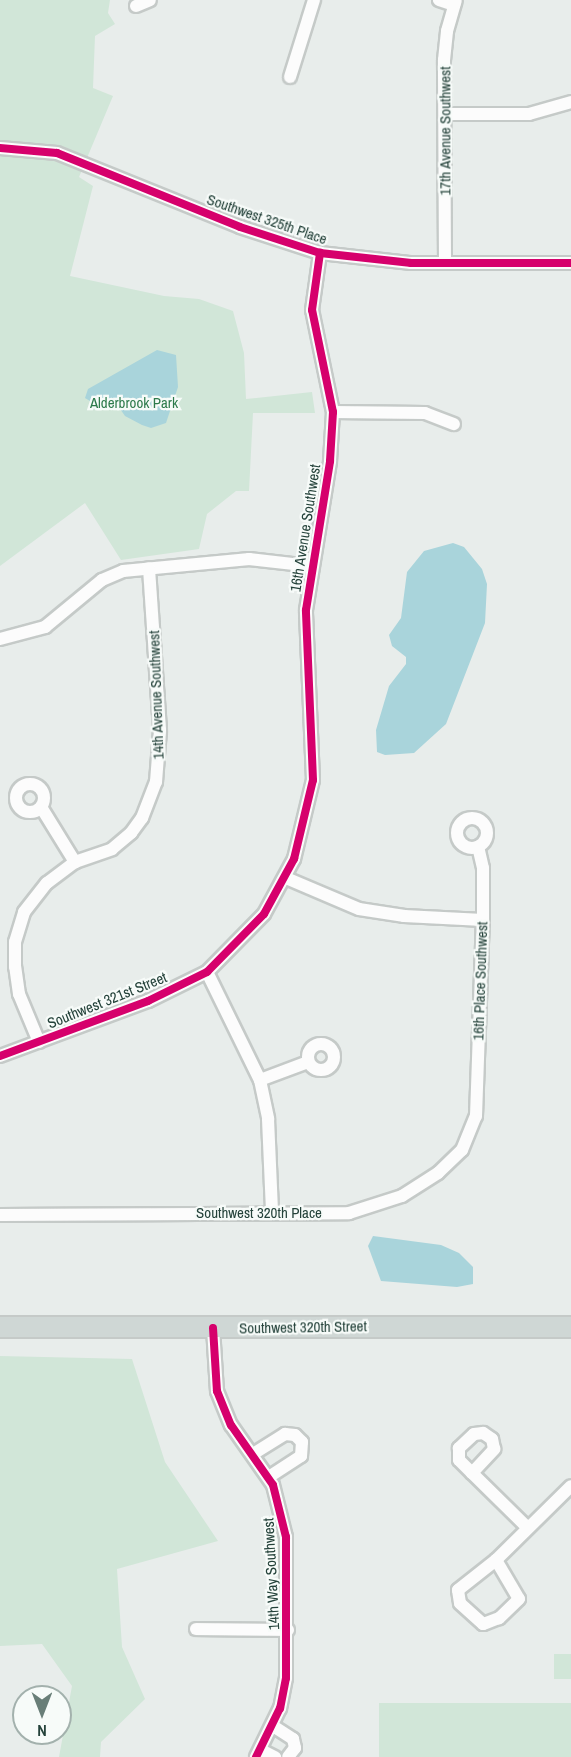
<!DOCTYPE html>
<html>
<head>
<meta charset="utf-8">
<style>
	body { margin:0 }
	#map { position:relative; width:571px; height:1757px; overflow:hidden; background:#e8edeb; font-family:"Archivo Narrow",sans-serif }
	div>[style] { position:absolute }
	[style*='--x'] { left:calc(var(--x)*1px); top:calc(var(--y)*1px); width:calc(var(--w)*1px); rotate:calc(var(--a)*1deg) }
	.green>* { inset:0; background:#d1e6d8; transform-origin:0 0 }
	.water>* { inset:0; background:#a9d4db }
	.roads { filter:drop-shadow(2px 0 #c5cac8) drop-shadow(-2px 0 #c5cac8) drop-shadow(0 2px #c5cac8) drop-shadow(0 -2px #c5cac8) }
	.minor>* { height:12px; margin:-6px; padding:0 6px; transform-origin:6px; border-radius:6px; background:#fcfcfc }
	.minor>.ring { margin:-6px; padding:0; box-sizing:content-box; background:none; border:12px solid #fcfcfc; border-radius:50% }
	.primary>* { height:20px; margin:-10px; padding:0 10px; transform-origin:10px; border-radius:10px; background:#cfd7d5 }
	.cycleway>* { height:8px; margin:-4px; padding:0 4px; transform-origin:4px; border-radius:4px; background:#d6006c }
	span { translate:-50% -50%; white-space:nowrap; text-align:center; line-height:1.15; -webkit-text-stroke:4.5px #f7fbf9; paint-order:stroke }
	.street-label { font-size:15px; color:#24423a }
	.park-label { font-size:15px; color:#2d7a4b }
	.north { position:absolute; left:12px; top:1685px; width:60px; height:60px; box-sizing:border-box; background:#f7fbf9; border:2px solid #a3b1ad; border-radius:50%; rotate:180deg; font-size:16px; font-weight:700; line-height:24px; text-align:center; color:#24423a }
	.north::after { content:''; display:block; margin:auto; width:21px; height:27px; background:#697e78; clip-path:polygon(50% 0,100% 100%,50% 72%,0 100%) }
</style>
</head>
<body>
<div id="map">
	<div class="green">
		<i style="clip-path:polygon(0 0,110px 0,108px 13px,115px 24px,95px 36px,93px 88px,113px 96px,79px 177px,93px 186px,70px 276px,164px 296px,199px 299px,233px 311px,244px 353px,246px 399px,312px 392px,315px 413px,253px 413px,249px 491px,236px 491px,207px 514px,199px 549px,121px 560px,85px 503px,0 566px)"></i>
		<i style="clip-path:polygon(0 1356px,132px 1359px,165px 1462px,218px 1541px,117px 1569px,122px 1647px,145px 1699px,101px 1742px,100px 1757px,59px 1757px,72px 1686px,42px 1644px,0 1646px)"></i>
		<i style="left:554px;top:1654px;width:17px;height:25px"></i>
		<i style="left:379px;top:1703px;width:192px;height:55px"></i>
	</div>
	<div class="water">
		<i style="clip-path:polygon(157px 350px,176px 355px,178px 387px,166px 423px,151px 428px,142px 425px,125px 416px,116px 403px,107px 400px,95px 404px,85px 398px,88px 389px)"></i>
		<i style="clip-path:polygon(453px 543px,464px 547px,482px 569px,487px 584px,485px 623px,446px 724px,414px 753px,385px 755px,377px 752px,376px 730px,389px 686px,406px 664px,406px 657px,392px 646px,389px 635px,401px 618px,407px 572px,424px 551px)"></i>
		<i style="clip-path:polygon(373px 1236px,441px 1245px,459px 1253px,473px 1267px,473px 1284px,457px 1287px,381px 1281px,368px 1246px)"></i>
	</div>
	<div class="roads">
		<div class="minor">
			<i style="--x:439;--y:0;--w:16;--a:18"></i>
			<i style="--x:136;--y:6;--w:15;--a:-23"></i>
			<i style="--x:290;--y:77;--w:81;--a:-72.7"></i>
			<i style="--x:446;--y:114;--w:83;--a:0"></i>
			<i style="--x:529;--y:114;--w:44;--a:-15.9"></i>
			<i style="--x:0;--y:148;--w:57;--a:5"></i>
			<i style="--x:57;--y:153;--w:197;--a:22"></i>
			<i style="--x:240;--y:227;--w:84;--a:18"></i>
			<i style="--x:320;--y:253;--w:92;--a:6.3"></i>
			<i style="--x:411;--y:263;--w:160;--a:0"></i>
			<i style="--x:445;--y:263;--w:203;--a:-90.3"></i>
			<i style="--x:444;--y:60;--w:29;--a:-84"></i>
			<i style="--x:447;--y:31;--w:32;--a:-74"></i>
			<i style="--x:333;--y:412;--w:92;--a:0.6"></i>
			<i style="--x:425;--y:413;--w:31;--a:21"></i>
			<i style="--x:0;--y:639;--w:47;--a:-14.9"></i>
			<i style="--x:45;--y:627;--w:74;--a:-39.5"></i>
			<i style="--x:102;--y:580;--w:23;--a:-23"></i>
			<i style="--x:123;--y:571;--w:127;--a:-5.4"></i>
			<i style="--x:249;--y:559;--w:61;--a:6.5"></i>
			<i class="ring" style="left:16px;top:784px;width:16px;height:16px"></i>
			<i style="--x:41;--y:807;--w:65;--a:58.3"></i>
			<i class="ring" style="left:457px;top:818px;width:18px;height:18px"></i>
			<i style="--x:286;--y:878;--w:79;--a:23"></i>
			<i style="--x:359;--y:909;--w:46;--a:8.8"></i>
			<i style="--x:404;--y:916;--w:79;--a:2.9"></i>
			<i style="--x:207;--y:972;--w:120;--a:63.9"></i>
			<i style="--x:260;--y:1080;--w:40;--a:78"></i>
			<i style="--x:268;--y:1119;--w:93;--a:87.5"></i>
			<i style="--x:39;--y:1042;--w:52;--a:-112.6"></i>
			<i style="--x:19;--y:994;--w:27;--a:-98"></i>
			<i style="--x:15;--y:967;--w:25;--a:-90"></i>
			<i style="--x:15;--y:942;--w:31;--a:-73"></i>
			<i style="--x:24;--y:912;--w:37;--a:-52"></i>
			<i style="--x:47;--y:883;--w:35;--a:-37"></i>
			<i style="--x:75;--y:862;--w:39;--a:-19"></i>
			<i style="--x:112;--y:849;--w:25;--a:-40"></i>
			<i style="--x:131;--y:833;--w:19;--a:-54"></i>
			<i style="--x:142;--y:818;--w:39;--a:-69"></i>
			<i style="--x:156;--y:782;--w:52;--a:-85.6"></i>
			<i style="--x:160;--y:730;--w:162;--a:-93.9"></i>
			<i class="ring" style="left:308px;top:1044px;width:14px;height:14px"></i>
			<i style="--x:0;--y:1056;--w:158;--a:-20.4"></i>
			<i style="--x:148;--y:1001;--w:66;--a:-26.2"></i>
			<i style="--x:207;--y:972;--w:81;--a:-45.5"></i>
			<i style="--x:264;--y:914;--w:63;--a:-61.4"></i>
			<i style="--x:294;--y:859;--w:81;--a:-76.5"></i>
			<i style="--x:313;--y:780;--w:170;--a:-92.4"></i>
			<i style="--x:306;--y:610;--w:151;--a:-80.8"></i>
			<i style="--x:330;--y:461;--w:49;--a:-86.5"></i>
			<i style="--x:333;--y:412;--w:104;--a:-101.6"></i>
			<i style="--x:312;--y:310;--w:58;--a:-82"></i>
			<i style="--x:260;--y:1080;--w:51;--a:-20.6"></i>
			<i style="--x:0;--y:1215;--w:349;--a:-0.3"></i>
			<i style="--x:349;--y:1213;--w:56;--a:-17.8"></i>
			<i style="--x:402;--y:1196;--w:43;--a:-32.6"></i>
			<i style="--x:438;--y:1173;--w:33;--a:-44"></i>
			<i style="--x:462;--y:1150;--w:37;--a:-68"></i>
			<i style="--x:476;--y:1116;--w:196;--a:-88"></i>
			<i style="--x:483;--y:920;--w:52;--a:-90"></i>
			<i style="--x:483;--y:868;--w:22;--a:-103"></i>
			<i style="--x:213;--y:1328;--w:63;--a:86.4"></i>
			<i style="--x:217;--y:1391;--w:37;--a:68"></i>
			<i style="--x:231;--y:1425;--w:73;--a:55"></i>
			<i style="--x:273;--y:1485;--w:54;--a:76"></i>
			<i style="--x:286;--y:1537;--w:141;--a:90"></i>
			<i style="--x:286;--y:1678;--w:31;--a:101"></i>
			<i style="--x:280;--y:1708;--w:55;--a:116.1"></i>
			<i style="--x:253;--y:1454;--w:38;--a:-32"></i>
			<i style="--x:285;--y:1434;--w:10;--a:6"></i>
			<i style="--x:295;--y:1435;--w:10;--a:45"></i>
			<i style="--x:302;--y:1442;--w:14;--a:94"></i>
			<i style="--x:301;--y:1456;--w:38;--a:147"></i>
			<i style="--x:472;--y:1473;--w:33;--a:-47"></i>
			<i style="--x:494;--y:1449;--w:10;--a:-101"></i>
			<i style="--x:492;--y:1439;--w:11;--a:-146"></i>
			<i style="--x:483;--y:1433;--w:9;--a:174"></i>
			<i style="--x:474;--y:1434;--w:21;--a:137"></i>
			<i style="--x:459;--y:1448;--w:12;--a:90"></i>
			<i style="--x:459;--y:1460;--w:18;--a:45"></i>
			<i style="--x:472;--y:1473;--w:78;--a:44.5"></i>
			<i style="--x:496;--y:1560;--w:45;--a:59.5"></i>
			<i style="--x:519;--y:1599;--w:28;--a:136"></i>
			<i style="--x:499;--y:1618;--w:17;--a:159"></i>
			<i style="--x:483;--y:1624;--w:31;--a:-138"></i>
			<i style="--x:460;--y:1603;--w:13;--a:-99"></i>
			<i style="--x:458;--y:1590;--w:48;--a:-38.3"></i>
			<i style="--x:496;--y:1560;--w:105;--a:-44.6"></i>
			<i style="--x:196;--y:1629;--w:92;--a:0.6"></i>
			<i style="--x:273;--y:1726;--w:24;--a:33"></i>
			<i style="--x:293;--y:1739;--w:9;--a:77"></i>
			<i style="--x:295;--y:1748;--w:11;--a:128"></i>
			<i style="--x:261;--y:1750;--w:16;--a:27"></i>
		</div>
		<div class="primary">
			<i style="--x:0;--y:1327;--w:571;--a:0"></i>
		</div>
	</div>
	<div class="cycleway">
		<i style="--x:0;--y:148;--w:57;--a:5"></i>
		<i style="--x:57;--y:153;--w:197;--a:22"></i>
		<i style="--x:240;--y:227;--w:84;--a:18"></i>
		<i style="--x:320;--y:253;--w:92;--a:6.3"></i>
		<i style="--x:411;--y:263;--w:160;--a:0"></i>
		<i style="--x:0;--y:1056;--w:158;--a:-20.4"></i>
		<i style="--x:148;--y:1001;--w:66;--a:-26.2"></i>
		<i style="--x:207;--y:972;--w:81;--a:-45.5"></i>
		<i style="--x:264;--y:914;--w:63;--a:-61.4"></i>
		<i style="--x:294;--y:859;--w:81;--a:-76.5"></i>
		<i style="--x:313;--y:780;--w:170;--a:-92.4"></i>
		<i style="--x:306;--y:610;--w:151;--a:-80.8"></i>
		<i style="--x:330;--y:461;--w:49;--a:-86.5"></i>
		<i style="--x:333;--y:412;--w:104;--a:-101.6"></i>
		<i style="--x:312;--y:310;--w:58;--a:-82"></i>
		<i style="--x:213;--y:1328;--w:63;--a:86.4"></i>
		<i style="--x:217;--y:1391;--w:37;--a:68"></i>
		<i style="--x:231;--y:1425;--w:73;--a:55"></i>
		<i style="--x:273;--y:1485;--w:54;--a:76"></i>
		<i style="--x:286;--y:1537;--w:141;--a:90"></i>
		<i style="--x:286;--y:1678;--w:31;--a:101"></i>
		<i style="--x:280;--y:1708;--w:55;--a:116.1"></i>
	</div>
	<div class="street-label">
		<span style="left:445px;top:131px;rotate:-90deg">17th Avenue Southwest</span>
		<span style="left:267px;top:219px;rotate:19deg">Southwest 325th Place</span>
		<span style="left:305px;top:528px;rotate:-81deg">16th Avenue Southwest</span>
		<span style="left:156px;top:695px;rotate:-92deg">14th Avenue Southwest</span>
		<span style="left:480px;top:981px;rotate:-88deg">16th Place Southwest</span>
		<span style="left:107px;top:1000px;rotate:-22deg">Southwest 321st Street</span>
		<span style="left:259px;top:1213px">Southwest 320th Place</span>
		<span style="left:303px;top:1327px;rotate:-1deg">Southwest 320th Street</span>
		<span style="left:271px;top:1574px;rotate:-93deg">14th Way Southwest</span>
	</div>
	<div class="park-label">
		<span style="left:134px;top:403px">Alderbrook Park</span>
	</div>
	<div class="north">N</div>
</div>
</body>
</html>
